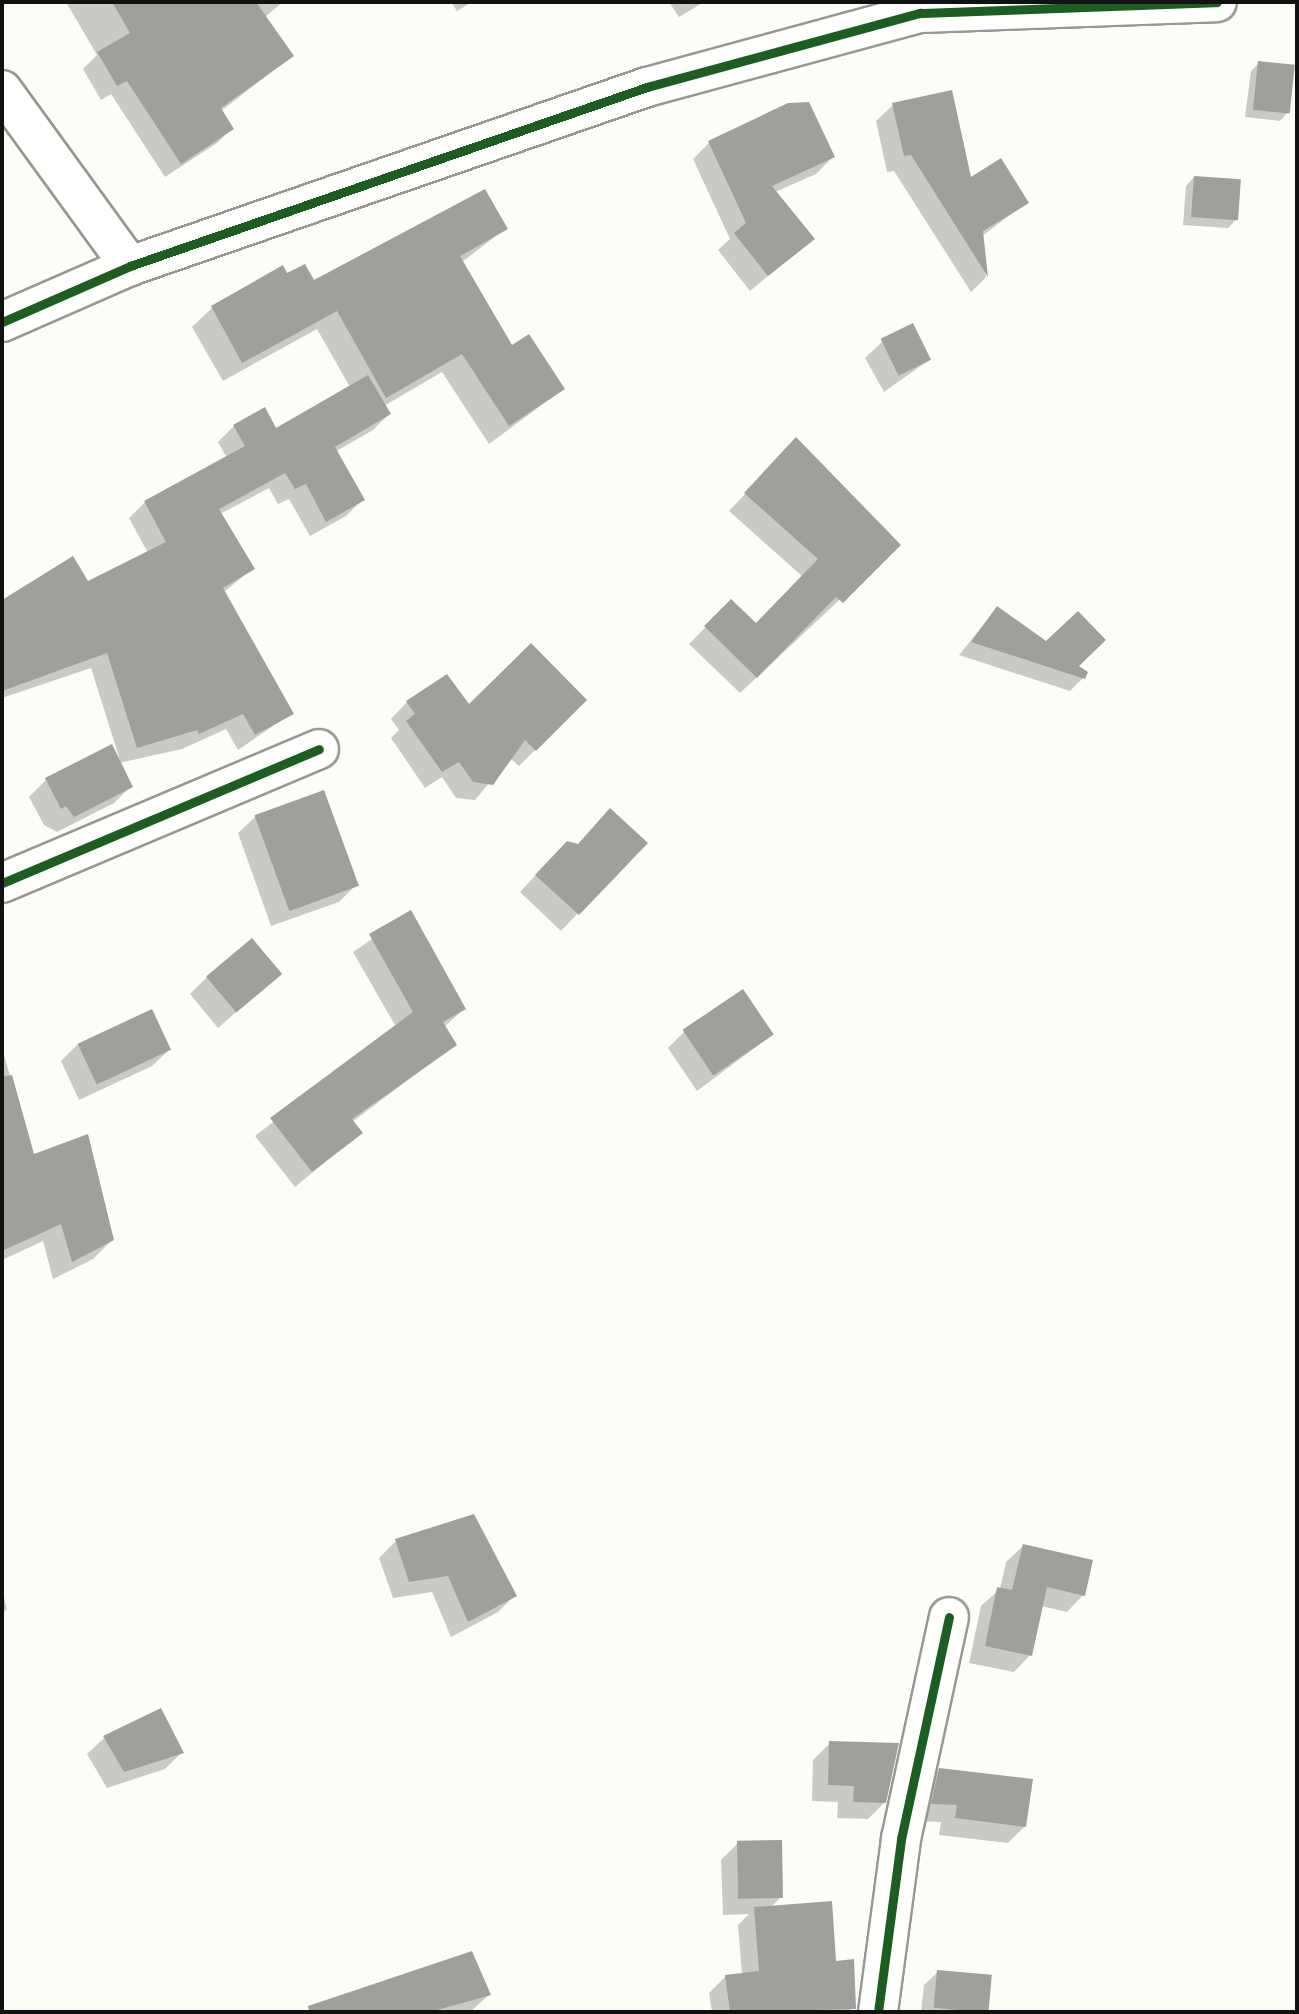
<!DOCTYPE html>
<html>
<head>
<meta charset="utf-8">
<style>
	body { margin:0 }
	#map { position:relative; width:1299px; height:2014px; overflow:hidden; background:#fdfcf7; font-family:Georgia,serif }
	div>[style] { position:absolute }
	[style*='--x'] { left:calc(var(--x)*1px); top:calc(var(--y)*1px); width:calc(var(--w)*1px); rotate:calc(var(--a)*1deg) }
	.shadow>* { inset:0; background:#0003 }
	.building>* { inset:0; background:#a19f9c; transform-origin:0 0 }
	.roads { filter:drop-shadow(2px 0 #979795) drop-shadow(-2px 0 #979795) drop-shadow(0 2px #979795) drop-shadow(0 -2px #979795) }
	.minor>* { height:38px; margin:-19px; padding:0 19px; transform-origin:19px; border-radius:19px; background:#fffffe }
	.cycleway>* { height:9px; margin:-4.5px; padding:0 4.5px; transform-origin:4.5px; border-radius:4.5px; background:#1b5e20 }
	span { translate:-50% -50%; white-space:nowrap; text-align:center; line-height:1.15; -webkit-text-stroke:7px #fff; paint-order:stroke }
	.frame { position:absolute; inset:0; border:4px solid #111; pointer-events:none }
</style>
</head>
<body>
<div id="map">
	<div class="shadow">
		<i style="clip-path:polygon(66px 2px,283px 2px,265px 17px,292px 56px,221px 111px,232px 128px,217px 143px,165px 177px,111px 94px,101px 100px,83px 69px,97px 55px)"></i>
		<i style="clip-path:polygon(451px 2px,472px 2px,457px 11px)"></i>
		<i style="clip-path:polygon(669px 2px,704px 2px,679px 17px)"></i>
		<i style="clip-path:polygon(1259px 63px,1288px 112px,1280px 121px,1245px 117px,1251px 71px)"></i>
		<i style="clip-path:polygon(893px 105px,969px 180px,1027px 202px,981px 237px,986px 277px,971px 292px,894px 171px,887px 172px,876px 121px)"></i>
		<i style="clip-path:polygon(709px 143px,833px 157px,816px 174px,775px 192px,813px 239px,750px 291px,718px 250px,730px 239px,693px 159px)"></i>
		<i style="clip-path:polygon(1194px 177px,1236px 220px,1228px 228px,1183px 225px,1186px 186px)"></i>
		<i style="clip-path:polygon(505px 229px,462px 262px,511px 348px,563px 389px,489px 444px,442px 372px,384px 406px,389px 414px,373px 430px,335px 452px,362px 500px,346px 516px,310px 536px,289px 499px,278px 504px,269px 488px,220px 514px,252px 569px,224px 592px,292px 713px,238px 750px,226px 729px,182px 749px,119px 763px,131px 786px,114px 803px,57px 832px,44px 825px,29px 797px,46px 780px,111px 746px,120px 760px,91px 668px,2px 698px,2px 602px,73px 558px,88px 583px,148px 553px,129px 518px,145px 502px,227px 458px,218px 442px,234px 426px,275px 430px,350px 387px,317px 329px,223px 381px,192px 327px,212px 308px,282px 267px,287px 275px,314px 283px)"></i>
		<i style="clip-path:polygon(882px 342px,929px 360px,884px 392px,865px 358px)"></i>
		<i style="clip-path:polygon(796px 440px,898px 545px,740px 693px,689px 644px,731px 601px,756px 625px,802px 576px,729px 511px)"></i>
		<i style="clip-path:polygon(997px 608px,1077px 666px,1083px 678px,1070px 691px,959px 655px)"></i>
		<i style="clip-path:polygon(585px 700px,519px 766px,510px 758px,475px 800px,456px 798px,442px 777px,425px 788px,391px 738px,399px 730px,391px 719px,407px 702px,469px 707px)"></i>
		<i style="clip-path:polygon(255px 817px,356px 885px,339px 902px,271px 926px,238px 833px)"></i>
		<i style="clip-path:polygon(645px 843px,561px 931px,520px 892px,550px 860px,577px 845px)"></i>
		<i style="clip-path:polygon(410px 913px,464px 1009px,444px 1027px,455px 1045px,352px 1122px,360px 1133px,295px 1187px,255px 1136px,396px 1027px,353px 952px)"></i>
		<i style="clip-path:polygon(279px 974px,218px 1028px,190px 994px,207px 977px)"></i>
		<i style="clip-path:polygon(684px 1032px,772px 1035px,697px 1091px,668px 1048px)"></i>
		<i style="clip-path:polygon(78px 1044px,169px 1050px,152px 1066px,79px 1100px,61px 1061px)"></i>
		<i style="clip-path:polygon(2px 1048px,33px 1156px,112px 1240px,93px 1259px,53px 1279px,43px 1241px,2px 1260px)"></i>
		<i style="clip-path:polygon(474px 1516px,515px 1595px,498px 1612px,451px 1637px,432px 1592px,393px 1598px,379px 1558px,396px 1541px)"></i>
		<i style="clip-path:polygon(1023px 1546px,1083px 1595px,1067px 1612px,1041px 1606px,1030px 1655px,1014px 1672px,969px 1663px,981px 1606px,1000px 1589px,1006px 1562px)"></i>
		<i style="clip-path:polygon(2px 1590px,7px 1609px,2px 1614px)"></i>
		<i style="clip-path:polygon(104px 1738px,182px 1752px,165px 1769px,107px 1788px,87px 1754px)"></i>
		<i style="clip-path:polygon(830px 1743px,885px 1802px,868px 1819px,837px 1818px,838px 1802px,812px 1801px,813px 1760px)"></i>
		<i style="clip-path:polygon(939px 1770px,1025px 1826px,1008px 1843px,939px 1835px,941px 1822px,915px 1821px,923px 1787px)"></i>
		<i style="clip-path:polygon(738px 1843px,781px 1897px,771px 1907px,834px 1963px,851px 2012px,712px 2012px,709px 1993px,726px 1976px,742px 1974px,738px 1925px,749px 1914px,723px 1915px,721px 1860px)"></i>
		<i style="clip-path:polygon(938px 1972px,990px 1977px,986px 2012px,921px 2012px,924px 1985px)"></i>
		<i style="clip-path:polygon(489px 1995px,470px 2012px,335px 2010px)"></i>
	</div>
	<div class="building">
		<i style="clip-path:polygon(112px 2px,256px 2px,294px 56px,221px 108px,234px 129px,181px 164px,127px 81px,117px 86px,97px 52px,130px 33px)"></i>
		<i style="left:1258px;top:61px;width:37px;height:49px;rotate:6deg"></i>
		<i style="clip-path:polygon(952px 90px,971px 177px,1001px 158px,1029px 203px,983px 231px,988px 277px,911px 155px,904px 156px,892px 103px)"></i>
		<i style="clip-path:polygon(809px 102px,835px 157px,772px 186px,815px 239px,768px 276px,734px 233px,746px 223px,708px 141px,788px 103px)"></i>
		<i style="left:1194px;top:176px;width:47px;height:41px;rotate:4deg"></i>
		<i style="clip-path:polygon(485px 189px,508px 229px,460px 256px,512px 345px,529px 334px,565px 389px,509px 426px,462px 354px,386px 398px,337px 311px,242px 363px,211px 306px,283px 265px,287px 273px,305px 264px,314px 280px)"></i>
		<i style="left:913px;top:323px;width:41px;height:36px;rotate:64deg"></i>
		<i style="clip-path:polygon(368px 375px,391px 414px,335px 447px,365px 500px,326px 522px,306px 484px,295px 489px,285px 473px,219px 509px,255px 569px,223px 588px,294px 714px,255px 735px,243px 714px,199px 734px,197px 730px,137px 748px,107px 653px,2px 691px,2px 600px,73px 556px,88px 581px,166px 542px,144px 501px,245px 446px,233px 425px,265px 407px,276px 428px)"></i>
		<i style="clip-path:polygon(796px 437px,901px 545px,843px 603px,836px 597px,757px 678px,704px 626px,731px 599px,756px 623px,818px 559px,744px 493px)"></i>
		<i style="clip-path:polygon(997px 606px,1046px 641px,1078px 611px,1106px 640px,1079px 666px,1088px 672px,1085px 679px,971px 642px)"></i>
		<i style="clip-path:polygon(531px 643px,587px 700px,536px 751px,525px 740px,493px 785px,473px 782px,459px 762px,442px 772px,406px 721px,415px 714px,406px 701px,447px 674px,469px 704px)"></i>
		<i style="clip-path:polygon(112px 744px,133px 787px,74px 817px,66px 806px,61px 809px,45px 778px)"></i>
		<i style="left:324px;top:790px;width:102px;height:74px;rotate:70deg"></i>
		<i style="clip-path:polygon(610px 808px,648px 843px,579px 915px,535px 875px,567px 841px,578px 844px)"></i>
		<i style="clip-path:polygon(411px 910px,466px 1009px,443px 1022px,457px 1045px,352px 1119px,363px 1133px,312px 1172px,270px 1118px,413px 1012px,369px 934px)"></i>
		<i style="left:252px;top:938px;width:47px;height:60px;rotate:50deg"></i>
		<i style="left:743px;top:989px;width:55px;height:73px;rotate:56deg"></i>
		<i style="left:152px;top:1009px;width:45px;height:82px;rotate:65deg"></i>
		<i style="clip-path:polygon(12px 1075px,34px 1154px,88px 1134px,114px 1240px,72px 1262px,61px 1224px,2px 1251px,2px 1077px)"></i>
		<i style="clip-path:polygon(474px 1514px,517px 1596px,468px 1622px,448px 1576px,409px 1582px,395px 1539px)"></i>
		<i style="clip-path:polygon(1023px 1544px,1093px 1560px,1085px 1596px,1047px 1587px,1032px 1656px,985px 1646px,997px 1587px,1012px 1590px)"></i>
		<i style="clip-path:polygon(161px 1708px,184px 1753px,124px 1772px,103px 1736px)"></i>
		<i style="clip-path:polygon(829px 1741px,899px 1743px,886px 1803px,853px 1802px,854px 1786px,828px 1785px)"></i>
		<i style="clip-path:polygon(939px 1768px,1033px 1779px,1026px 1827px,955px 1818px,957px 1805px,931px 1804px)"></i>
		<i style="left:782px;top:1840px;width:58px;height:45px;rotate:89deg"></i>
		<i style="clip-path:polygon(832px 1901px,836px 1961px,854px 1959px,856px 2009px,730px 2012px,725px 1975px,759px 1971px,754px 1907px)"></i>
		<i style="clip-path:polygon(472px 1951px,491px 1995px,430px 2012px,309px 2012px,308px 2006px)"></i>
		<i style="left:937px;top:1970px;width:55px;height:38px;rotate:5deg"></i>
	</div>
	<div class="roads">
		<div class="minor">
			<i style="--x:2;--y:90;--w:218;--a:54"></i>
			<i style="--x:2;--y:322;--w:140;--a:-23.6"></i>
			<i style="--x:130;--y:266;--w:547;--a:-19.1"></i>
			<i style="--x:647;--y:87;--w:283;--a:-15.2"></i>
			<i style="--x:920;--y:13;--w:297;--a:-2.1"></i>
			<i style="--x:2;--y:883;--w:344;--a:-22.9"></i>
			<i style="--x:878;--y:2012;--w:175;--a:-82.4"></i>
			<i style="--x:901;--y:1839;--w:227;--a:-77.8"></i>
		</div>
	</div>
	<div class="cycleway">
		<i style="--x:2;--y:322;--w:140;--a:-23.6"></i>
		<i style="--x:130;--y:266;--w:547;--a:-19.1"></i>
		<i style="--x:647;--y:87;--w:283;--a:-15.2"></i>
		<i style="--x:920;--y:13;--w:297;--a:-2.1"></i>
		<i style="--x:2;--y:883;--w:344;--a:-22.9"></i>
		<i style="--x:878;--y:2012;--w:175;--a:-82.4"></i>
		<i style="--x:901;--y:1839;--w:227;--a:-77.8"></i>
	</div>
	<div class="frame"></div>
</div>
</body>
</html>
